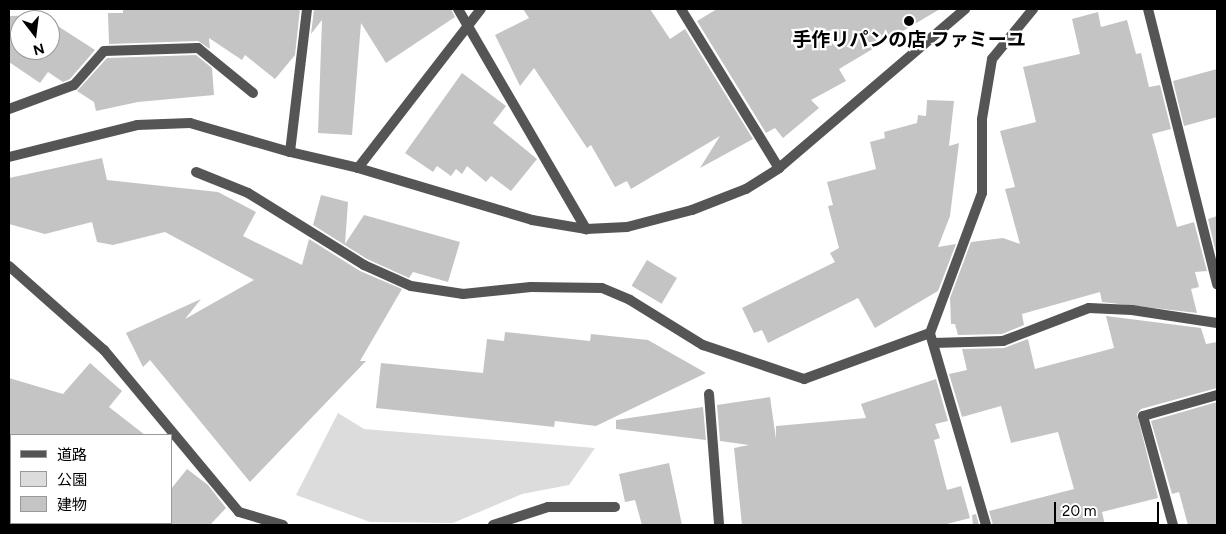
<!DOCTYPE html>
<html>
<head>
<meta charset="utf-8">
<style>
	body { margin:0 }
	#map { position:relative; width:1226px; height:534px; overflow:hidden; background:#fff; font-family:Figtree,"Noto Sans JP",sans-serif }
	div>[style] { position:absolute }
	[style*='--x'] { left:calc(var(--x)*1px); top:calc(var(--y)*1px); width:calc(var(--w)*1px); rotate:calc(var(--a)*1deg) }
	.green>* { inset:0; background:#dcdcdc }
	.building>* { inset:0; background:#c4c4c4; transform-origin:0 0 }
	.street>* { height:10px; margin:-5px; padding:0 5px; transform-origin:5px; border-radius:5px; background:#555 }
	.dots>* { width:14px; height:14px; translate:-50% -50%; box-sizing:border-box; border:2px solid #fff; border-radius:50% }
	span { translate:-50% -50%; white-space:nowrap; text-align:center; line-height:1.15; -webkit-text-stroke:4.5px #fff; paint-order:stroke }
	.poi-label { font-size:19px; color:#000; font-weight:700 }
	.frame { position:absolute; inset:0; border:10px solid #000; pointer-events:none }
	.legend { position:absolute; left:10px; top:434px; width:162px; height:90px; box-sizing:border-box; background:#fff; border:1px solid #999; margin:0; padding:6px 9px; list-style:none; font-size:15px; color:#000 }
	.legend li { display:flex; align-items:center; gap:10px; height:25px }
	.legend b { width:25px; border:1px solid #999 }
	.north { position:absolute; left:10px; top:10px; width:50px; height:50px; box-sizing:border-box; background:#fff; border:1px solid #999; border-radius:50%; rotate:165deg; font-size:14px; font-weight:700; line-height:20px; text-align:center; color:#000 }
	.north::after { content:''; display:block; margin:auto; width:18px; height:22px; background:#000; clip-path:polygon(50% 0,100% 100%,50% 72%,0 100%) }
	.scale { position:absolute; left:1054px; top:502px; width:105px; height:22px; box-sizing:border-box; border:2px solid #000; border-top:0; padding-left:6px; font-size:15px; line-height:18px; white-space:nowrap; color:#000; -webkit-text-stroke:4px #fff; paint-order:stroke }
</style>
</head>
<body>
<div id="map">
	<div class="green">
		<i style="clip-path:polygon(338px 413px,364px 429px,595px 448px,569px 485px,522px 494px,453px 523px,370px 522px,296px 495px)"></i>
	</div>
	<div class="building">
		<i style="clip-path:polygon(123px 9px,300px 9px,295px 55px,275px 79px,245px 55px,242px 60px,209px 38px,210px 49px,198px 41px,109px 44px,108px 13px,123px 13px)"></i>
		<i style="clip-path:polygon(314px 9px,451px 9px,455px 17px,386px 63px,361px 23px,352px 135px,318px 133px,322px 20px,311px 34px)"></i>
		<i style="clip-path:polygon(523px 9px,650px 9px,670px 39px,685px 29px,753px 139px,700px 168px,720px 136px,631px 189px,627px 181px,615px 187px,591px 145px,587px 148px,534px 68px,520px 86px,495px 35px,529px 18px)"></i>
		<i style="clip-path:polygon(717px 9px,940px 9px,839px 69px,846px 81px,811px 100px,819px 108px,783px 138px,775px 128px,766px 133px,697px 21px)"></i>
		<i style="clip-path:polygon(1098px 12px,1101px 27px,1127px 20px,1136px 54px,1141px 53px,1149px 87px,1160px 85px,1171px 129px,1152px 134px,1177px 227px,1194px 222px,1207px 271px,1195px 272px,1199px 287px,1191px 289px,1197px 313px,1102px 302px,1100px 292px,1022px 314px,1024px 325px,1002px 334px,958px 335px,955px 324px,951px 324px,950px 298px,971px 242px,1003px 238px,1020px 244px,1005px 189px,1015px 187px,1000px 131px,1036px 122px,1023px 67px,1080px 54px,1072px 19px)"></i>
		<i style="clip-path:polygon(42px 15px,49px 20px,20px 20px,20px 50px,50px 50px,50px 21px,95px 50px,70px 79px,63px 82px,48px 72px,40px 83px,9px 62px,9px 16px)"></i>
		<i style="clip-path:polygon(196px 55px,212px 68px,214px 95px,138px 102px,96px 111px,94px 102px,77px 91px,107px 58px)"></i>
		<i style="clip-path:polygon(1217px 69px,1217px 117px,1184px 126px,1173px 81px)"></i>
		<i style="clip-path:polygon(462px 73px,506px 106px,493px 123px,537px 159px,511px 191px,491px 176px,486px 182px,467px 166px,462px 174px,456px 169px,451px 176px,437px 166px,433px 172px,405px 153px)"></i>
		<i style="clip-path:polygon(927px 100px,954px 101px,949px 146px,959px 143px,950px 216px,938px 247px,956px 244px,938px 291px,875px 328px,858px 298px,768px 343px,762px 330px,754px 333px,742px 308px,835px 262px,830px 253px,839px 248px,828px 206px,833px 205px,827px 182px,876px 169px,870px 142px,885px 138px,884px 132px,917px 123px,918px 115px,926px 116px)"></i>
		<i style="clip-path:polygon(102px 158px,107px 180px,218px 192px,256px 212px,243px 236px,302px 265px,309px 239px,360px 271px,402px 289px,360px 361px,366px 361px,250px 482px,150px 360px,143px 367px,126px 333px,201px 299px,185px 319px,254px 280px,165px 232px,113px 245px,97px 242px,92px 222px,45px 234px,9px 224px,9px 178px)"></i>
		<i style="clip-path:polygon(321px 195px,348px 202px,345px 244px,364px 215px,460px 242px,448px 282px,413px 272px,409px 278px,367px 259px,313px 225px)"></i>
		<i style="clip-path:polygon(1217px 216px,1217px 257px,1208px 219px)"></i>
		<i style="left:647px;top:260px;width:35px;height:30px;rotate:31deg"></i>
		<i style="clip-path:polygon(1106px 316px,1201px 328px,1206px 344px,1217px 342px,1217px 388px,1141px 409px,1137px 414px,1158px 498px,1102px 512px,1105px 525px,993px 525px,989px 511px,1074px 489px,1058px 432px,1011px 443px,1001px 406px,962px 417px,949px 374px,967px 370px,962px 349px,1004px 348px,1028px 339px,1035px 369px,1114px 348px)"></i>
		<i style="clip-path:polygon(505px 332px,590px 341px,591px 334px,648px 340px,706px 373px,596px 426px,555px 421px,554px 427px,376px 408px,381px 363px,483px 373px,487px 339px,504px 341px)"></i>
		<i style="clip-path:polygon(90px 363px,122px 391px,109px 407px,145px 435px,9px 435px,9px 378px,63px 394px)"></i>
		<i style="clip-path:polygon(936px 379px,948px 421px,935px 424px,940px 438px,934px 440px,947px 490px,961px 486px,970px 518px,943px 525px,742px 525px,734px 448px,749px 445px,720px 441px,717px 405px,770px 397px,776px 439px,776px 426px,866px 418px,861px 404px)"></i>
		<i style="clip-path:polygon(1217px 402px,1217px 525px,1188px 525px,1179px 492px,1172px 494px,1151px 421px)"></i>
		<i style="clip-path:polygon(703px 407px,706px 440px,616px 429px,616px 420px)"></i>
		<i style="clip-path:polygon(669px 463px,682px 525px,642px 525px,635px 500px,625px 502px,619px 474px)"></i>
		<i style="clip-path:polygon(187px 469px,208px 485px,226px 508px,210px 525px,171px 525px,171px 489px)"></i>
		<i style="clip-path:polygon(976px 514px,979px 525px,973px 525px,972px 515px)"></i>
	</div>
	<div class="street">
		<i style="--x:458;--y:9;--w:255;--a:59.8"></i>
		<i style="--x:681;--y:9;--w:187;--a:58.4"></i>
		<i style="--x:1148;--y:9;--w:284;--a:75.9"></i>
		<i style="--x:9;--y:109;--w:69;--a:-20.3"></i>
		<i style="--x:74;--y:85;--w:45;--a:-48.6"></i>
		<i style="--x:104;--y:51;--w:94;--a:-1.8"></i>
		<i style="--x:198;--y:48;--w:71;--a:39.3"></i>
		<i style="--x:290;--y:152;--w:144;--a:-83.2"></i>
		<i style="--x:9;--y:157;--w:132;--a:-14"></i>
		<i style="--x:137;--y:125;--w:53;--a:-2.2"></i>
		<i style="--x:190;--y:123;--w:104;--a:16.2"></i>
		<i style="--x:290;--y:152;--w:70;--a:13.2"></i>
		<i style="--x:358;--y:168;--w:182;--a:16.6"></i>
		<i style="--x:532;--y:220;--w:55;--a:9.5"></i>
		<i style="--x:586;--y:229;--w:41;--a:-2.8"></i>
		<i style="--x:627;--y:227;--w:67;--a:-14.7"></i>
		<i style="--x:692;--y:210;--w:58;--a:-21.3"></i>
		<i style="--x:746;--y:189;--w:39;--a:-32"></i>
		<i style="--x:779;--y:168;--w:245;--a:-40.5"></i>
		<i style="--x:358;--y:168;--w:201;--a:-52.3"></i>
		<i style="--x:196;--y:172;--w:56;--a:22"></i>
		<i style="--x:248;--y:193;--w:137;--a:31.8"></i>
		<i style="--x:364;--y:265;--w:51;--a:24.1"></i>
		<i style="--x:411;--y:286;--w:53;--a:8.7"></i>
		<i style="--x:463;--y:294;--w:68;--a:-5.9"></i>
		<i style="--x:531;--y:287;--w:71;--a:0.8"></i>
		<i style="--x:602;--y:288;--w:30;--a:23"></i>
		<i style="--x:630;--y:300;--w:86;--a:31.7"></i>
		<i style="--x:703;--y:345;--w:107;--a:18.6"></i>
		<i style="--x:804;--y:379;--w:134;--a:-20.1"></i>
		<i style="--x:9;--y:266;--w:127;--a:41.5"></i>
		<i style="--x:104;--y:350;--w:211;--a:50.2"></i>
		<i style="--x:239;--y:512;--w:46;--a:16.5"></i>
		<i style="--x:933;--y:343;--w:70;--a:-1.6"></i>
		<i style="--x:1003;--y:341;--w:92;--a:-21"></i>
		<i style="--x:1089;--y:308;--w:43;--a:2.7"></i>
		<i style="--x:1132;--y:310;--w:86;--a:8.7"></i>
		<i style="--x:709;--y:394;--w:131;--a:85.6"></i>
		<i style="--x:493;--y:525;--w:58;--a:-18.1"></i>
		<i style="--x:548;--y:507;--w:67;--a:0"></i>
		<i style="--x:986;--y:525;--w:200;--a:-106.3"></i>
		<i style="--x:930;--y:333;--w:149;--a:-69.6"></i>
		<i style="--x:982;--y:193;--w:74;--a:-90"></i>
		<i style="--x:982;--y:119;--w:61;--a:-80.5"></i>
		<i style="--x:992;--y:59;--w:65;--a:-50.6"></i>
		<i style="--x:1173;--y:525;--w:113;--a:-105.4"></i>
		<i style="--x:1143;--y:416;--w:77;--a:-15.8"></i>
	</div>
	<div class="dots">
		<i style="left:909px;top:21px;background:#000"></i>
	</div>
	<div class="poi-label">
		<span style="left:909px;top:40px">手作リパンの店 ファミーユ</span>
	</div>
	<div class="frame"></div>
	<ul class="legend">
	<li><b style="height:6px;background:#555"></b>道路</li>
	<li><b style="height:14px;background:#dcdcdc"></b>公園</li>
	<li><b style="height:14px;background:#c4c4c4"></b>建物</li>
	</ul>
	<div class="north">N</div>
	<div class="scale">20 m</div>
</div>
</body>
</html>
